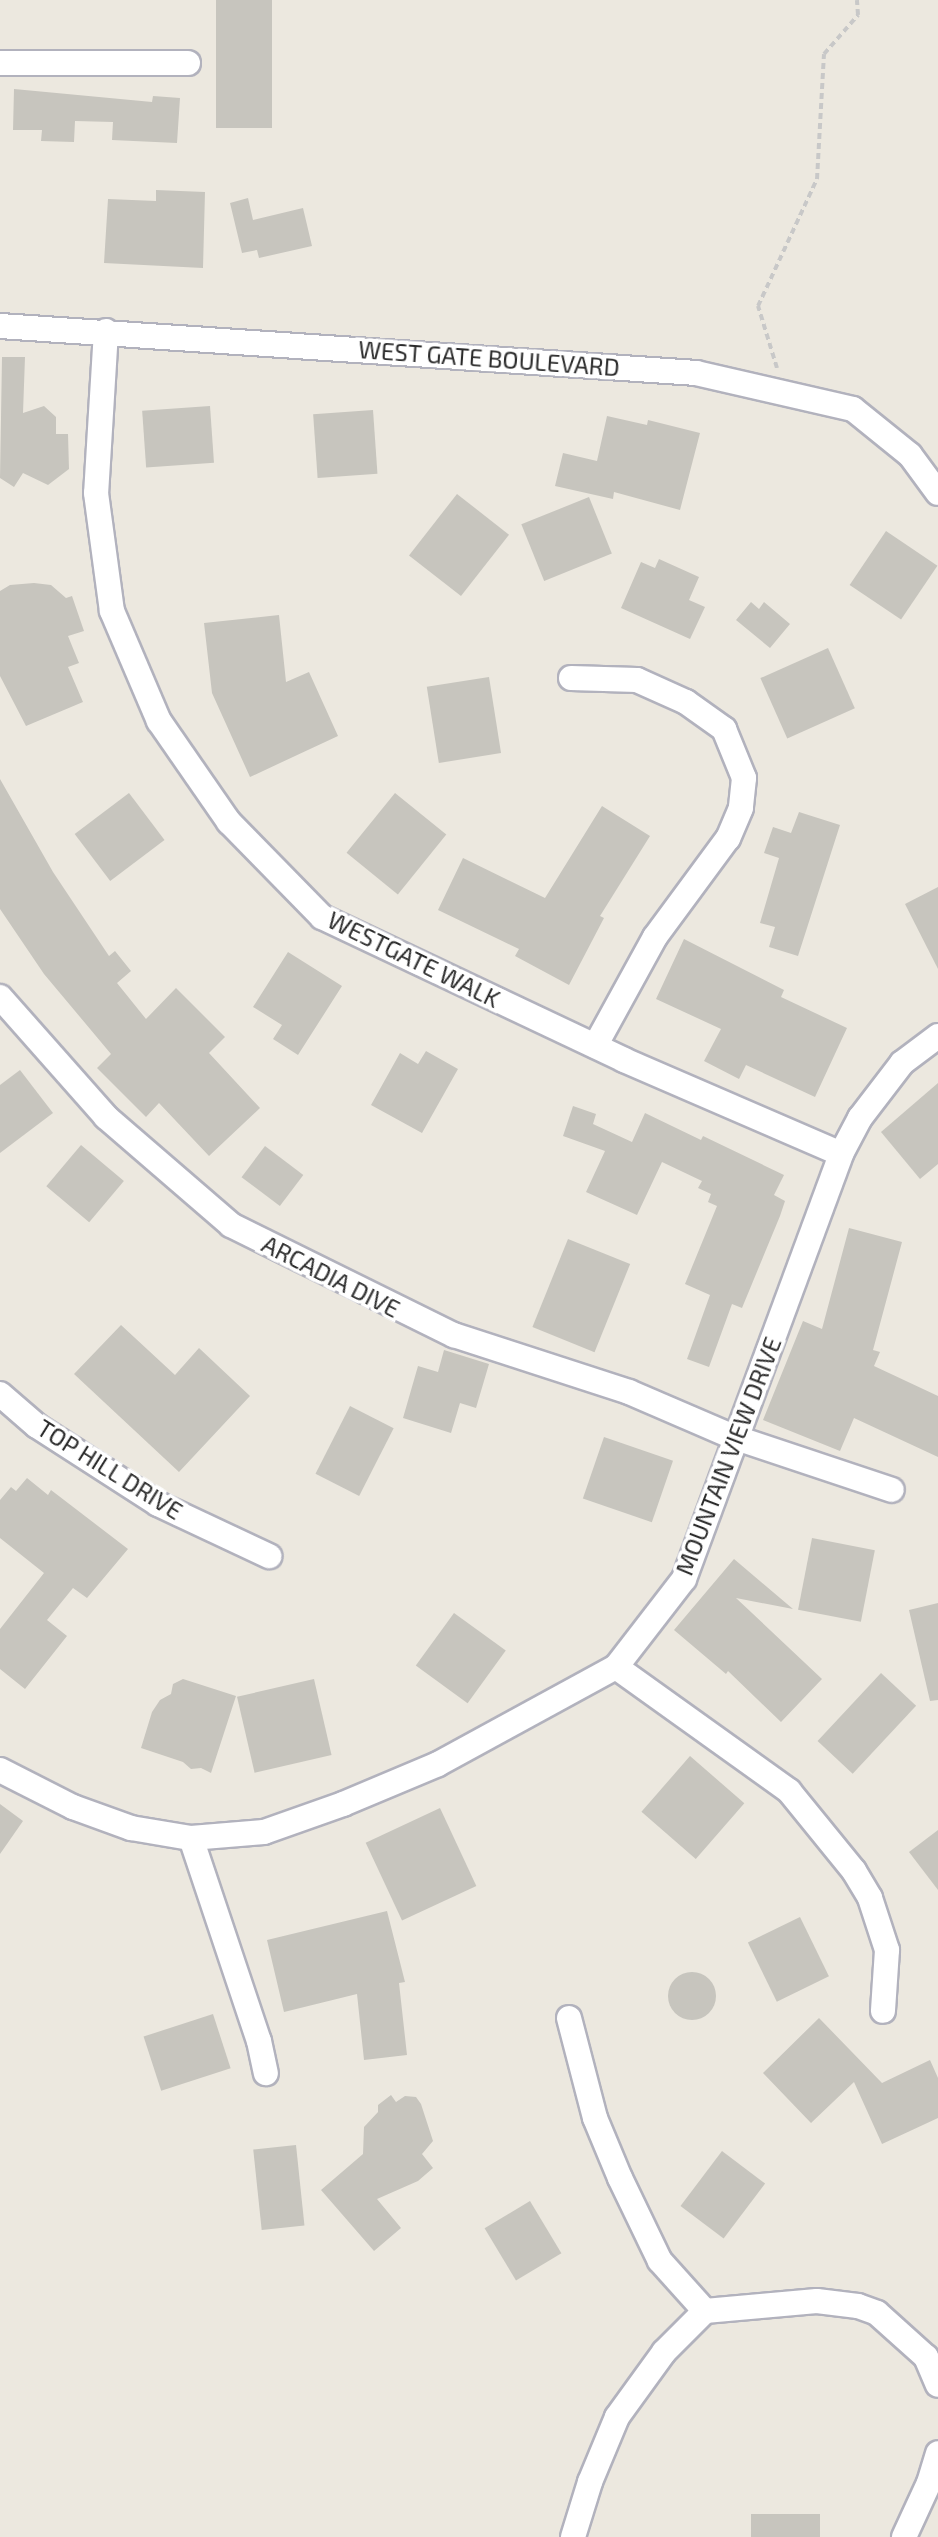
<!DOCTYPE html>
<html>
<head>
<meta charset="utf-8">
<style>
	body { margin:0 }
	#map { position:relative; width:938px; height:2537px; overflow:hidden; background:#ece8df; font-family:"Exo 2",sans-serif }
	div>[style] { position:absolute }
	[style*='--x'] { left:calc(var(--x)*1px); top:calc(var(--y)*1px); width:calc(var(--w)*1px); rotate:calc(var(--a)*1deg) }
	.building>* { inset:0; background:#c7c5be; transform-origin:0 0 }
	.round { border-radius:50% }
	.path>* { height:4px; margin-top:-2px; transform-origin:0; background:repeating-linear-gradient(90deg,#c8c8c8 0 6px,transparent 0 10px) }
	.roads { filter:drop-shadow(2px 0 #b2b2bd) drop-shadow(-2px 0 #b2b2bd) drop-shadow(0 2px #b2b2bd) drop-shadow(0 -2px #b2b2bd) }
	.minor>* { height:24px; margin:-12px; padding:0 12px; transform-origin:12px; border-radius:12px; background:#fff }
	span { translate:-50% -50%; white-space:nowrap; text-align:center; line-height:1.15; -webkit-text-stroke:7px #fff; paint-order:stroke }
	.street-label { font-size:24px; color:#2b2b2b }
</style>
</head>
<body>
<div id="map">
	<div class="building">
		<i style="left:216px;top:0;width:56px;height:128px"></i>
		<i style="clip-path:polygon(14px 89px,152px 102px,153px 96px,180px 98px,177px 143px,112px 140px,113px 122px,75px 121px,74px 142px,41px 141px,42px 130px,13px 130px)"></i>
		<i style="clip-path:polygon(156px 190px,205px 192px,203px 268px,104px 263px,108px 199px,156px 201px)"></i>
		<i style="clip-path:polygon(248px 198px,253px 220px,303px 208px,312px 246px,259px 258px,257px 250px,242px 253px,230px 203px)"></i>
		<i style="clip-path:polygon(2px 357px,25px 357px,23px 413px,44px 406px,56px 417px,56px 434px,68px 434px,69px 469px,48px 485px,23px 473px,14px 487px,0 478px)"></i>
		<i style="left:210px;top:406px;width:57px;height:68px;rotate:86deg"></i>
		<i style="left:373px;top:410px;width:64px;height:60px;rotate:86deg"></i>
		<i style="clip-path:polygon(607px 416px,647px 425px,648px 420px,700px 433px,680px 510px,614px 492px,613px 499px,555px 486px,563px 453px,597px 461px)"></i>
		<i style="left:457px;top:494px;width:66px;height:78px;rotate:38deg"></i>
		<i style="left:589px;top:497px;width:61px;height:73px;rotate:68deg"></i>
		<i style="left:886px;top:531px;width:62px;height:65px;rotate:34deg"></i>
		<i style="clip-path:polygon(659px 559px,699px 577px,689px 600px,705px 607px,690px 639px,621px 608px,641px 562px,655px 568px)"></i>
		<i style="clip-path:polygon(34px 583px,51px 585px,66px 598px,72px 596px,84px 631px,68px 636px,79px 663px,68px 667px,83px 702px,26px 726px,0 676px,0 591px,10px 585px)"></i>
		<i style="clip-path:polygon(751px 602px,759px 609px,764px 602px,790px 624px,770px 648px,736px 620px)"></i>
		<i style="clip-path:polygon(279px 615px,286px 682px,309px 672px,338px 736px,250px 777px,212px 693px,204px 623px)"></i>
		<i style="left:828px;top:648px;width:66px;height:74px;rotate:66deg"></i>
		<i style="left:489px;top:677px;width:77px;height:63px;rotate:81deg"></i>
		<i style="clip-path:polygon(0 779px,53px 872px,109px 956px,115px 951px,131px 971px,117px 983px,146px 1019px,176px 988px,225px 1037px,209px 1053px,260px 1108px,209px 1156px,159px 1103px,146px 1117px,97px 1068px,111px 1054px,44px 974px,0 909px)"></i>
		<i style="left:129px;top:793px;width:59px;height:68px;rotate:53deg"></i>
		<i style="left:395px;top:793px;width:66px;height:77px;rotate:39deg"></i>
		<i style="clip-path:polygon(602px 806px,650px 836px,600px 916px,604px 918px,569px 985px,515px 956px,519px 949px,438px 910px,463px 858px,545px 898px)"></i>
		<i style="clip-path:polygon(799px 812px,840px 825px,798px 956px,769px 947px,775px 927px,760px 923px,779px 858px,764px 853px,773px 827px,791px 833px)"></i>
		<i style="clip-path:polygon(938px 887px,938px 969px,905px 904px)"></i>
		<i style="clip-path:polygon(684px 939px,784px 990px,781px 997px,847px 1028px,815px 1097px,746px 1065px,739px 1079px,704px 1061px,721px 1029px,656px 999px)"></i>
		<i style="clip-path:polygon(288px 952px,342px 986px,298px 1055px,273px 1039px,282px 1025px,253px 1007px)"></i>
		<i style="clip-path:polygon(426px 1051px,458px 1069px,422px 1133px,371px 1105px,400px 1053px,418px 1064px)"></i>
		<i style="clip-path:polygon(20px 1070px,53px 1113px,0 1153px,0 1085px)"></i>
		<i style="clip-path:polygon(938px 1083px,938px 1164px,920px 1179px,881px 1132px)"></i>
		<i style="clip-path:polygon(573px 1106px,596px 1114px,593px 1124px,632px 1142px,645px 1113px,701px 1140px,703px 1136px,784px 1175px,774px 1195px,785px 1201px,780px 1216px,742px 1308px,732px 1304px,709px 1367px,687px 1359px,710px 1295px,685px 1284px,717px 1206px,708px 1202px,711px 1194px,698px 1188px,702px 1181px,662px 1162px,637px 1215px,586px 1192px,605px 1151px,563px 1136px)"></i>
		<i style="left:81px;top:1145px;width:56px;height:54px;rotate:40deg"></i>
		<i style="left:265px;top:1146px;width:48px;height:39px;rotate:37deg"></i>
		<i style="clip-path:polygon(849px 1228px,902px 1242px,873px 1350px,880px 1352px,874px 1366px,938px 1396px,938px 1457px,854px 1418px,840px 1451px,763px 1420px,803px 1321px,822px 1329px)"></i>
		<i style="left:568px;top:1239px;width:67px;height:95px;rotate:22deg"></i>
		<i style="clip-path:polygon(121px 1325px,175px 1375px,199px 1348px,250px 1396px,179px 1472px,74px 1374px)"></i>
		<i style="clip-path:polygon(444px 1350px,489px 1364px,476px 1408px,460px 1403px,451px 1433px,403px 1418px,418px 1366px,438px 1372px)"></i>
		<i style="left:350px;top:1406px;width:49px;height:76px;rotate:27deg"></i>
		<i style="left:604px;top:1437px;width:73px;height:65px;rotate:19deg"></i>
		<i style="clip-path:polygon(27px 1478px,48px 1495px,51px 1490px,128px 1549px,87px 1598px,73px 1588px,47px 1620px,67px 1636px,25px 1689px,0 1669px,0 1629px,44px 1573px,0 1538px,0 1500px,11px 1487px,16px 1491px)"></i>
		<i style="left:812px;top:1538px;width:64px;height:73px;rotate:11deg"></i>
		<i style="clip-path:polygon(734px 1559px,793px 1609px,736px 1598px,822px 1679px,781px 1722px,728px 1671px,726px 1674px,674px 1630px)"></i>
		<i style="clip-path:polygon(938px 1603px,938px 1700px,930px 1701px,909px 1610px)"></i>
		<i style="left:454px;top:1613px;width:64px;height:65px;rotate:36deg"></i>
		<i style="left:881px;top:1673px;width:48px;height:93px;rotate:43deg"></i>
		<i style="clip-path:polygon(183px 1679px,236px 1696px,211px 1773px,201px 1768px,191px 1769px,183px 1762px,141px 1748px,152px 1712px,160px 1700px,171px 1694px,173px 1684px)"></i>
		<i style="left:314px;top:1679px;width:78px;height:79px;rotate:77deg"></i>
		<i style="left:690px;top:1756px;width:72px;height:74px;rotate:41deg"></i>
		<i style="clip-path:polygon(0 1804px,23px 1821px,0 1854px)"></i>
		<i style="left:440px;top:1808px;width:86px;height:82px;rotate:65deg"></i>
		<i style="clip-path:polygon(938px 1830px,938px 1890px,909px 1852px)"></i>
		<i style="clip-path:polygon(387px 1911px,405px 1982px,399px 1983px,407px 2055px,364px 2060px,357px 1994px,284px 2012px,267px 1940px)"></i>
		<i style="left:800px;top:1917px;width:66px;height:58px;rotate:64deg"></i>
		<i class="round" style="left:668px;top:1972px;width:48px;height:48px"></i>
		<i style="left:213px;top:2014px;width:57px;height:73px;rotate:72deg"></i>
		<i style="clip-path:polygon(819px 2018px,882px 2083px,930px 2060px,938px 2078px,938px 2118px,882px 2144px,854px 2082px,811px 2123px,763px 2073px)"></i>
		<i style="clip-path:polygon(391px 2095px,396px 2102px,405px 2096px,416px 2097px,421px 2104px,433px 2141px,422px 2154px,433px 2168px,418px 2181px,377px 2199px,401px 2228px,374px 2251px,321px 2190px,363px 2154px,364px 2127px,378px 2112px,378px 2105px)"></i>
		<i style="left:296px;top:2145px;width:81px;height:43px;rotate:84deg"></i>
		<i style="left:722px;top:2151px;width:54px;height:69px;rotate:37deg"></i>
		<i style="left:530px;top:2201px;width:61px;height:53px;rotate:59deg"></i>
		<i style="left:751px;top:2514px;width:69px;height:23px"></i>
	</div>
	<div class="path">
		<i style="--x:777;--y:368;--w:65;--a:-107"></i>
		<i style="--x:758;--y:306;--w:140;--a:-65.1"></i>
		<i style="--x:817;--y:179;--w:125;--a:-86.8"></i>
		<i style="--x:824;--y:54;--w:52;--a:-48.9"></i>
		<i style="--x:858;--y:15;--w:15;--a:-94"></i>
	</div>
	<div class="roads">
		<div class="minor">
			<i style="--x:0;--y:63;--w:188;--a:0"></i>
			<i style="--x:0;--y:326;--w:698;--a:3.86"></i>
			<i style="--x:696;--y:373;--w:161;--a:12.9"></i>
			<i style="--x:853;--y:409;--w:73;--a:38.9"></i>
			<i style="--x:910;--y:455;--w:47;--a:53.6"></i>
			<i style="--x:106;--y:331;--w:162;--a:93.5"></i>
			<i style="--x:96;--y:493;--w:119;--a:82.3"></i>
			<i style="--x:112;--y:611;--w:120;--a:66.9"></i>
			<i style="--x:159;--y:721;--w:123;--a:55.3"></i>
			<i style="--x:229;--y:822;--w:133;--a:45.6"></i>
			<i style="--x:322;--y:917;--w:334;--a:25.3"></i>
			<i style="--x:624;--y:1060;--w:236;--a:23.4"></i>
			<i style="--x:571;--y:678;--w:66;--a:1.7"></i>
			<i style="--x:637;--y:680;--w:54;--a:24.2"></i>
			<i style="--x:686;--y:702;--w:47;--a:35.4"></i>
			<i style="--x:724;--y:729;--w:53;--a:67.8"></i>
			<i style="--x:744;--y:778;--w:30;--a:96"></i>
			<i style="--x:741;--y:808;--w:33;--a:113"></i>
			<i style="--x:728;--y:838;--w:123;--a:126.4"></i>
			<i style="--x:655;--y:937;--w:124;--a:118.8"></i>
			<i style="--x:0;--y:997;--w:160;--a:48.5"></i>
			<i style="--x:106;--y:1117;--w:165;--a:40.8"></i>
			<i style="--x:231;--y:1225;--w:249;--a:26.3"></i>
			<i style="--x:454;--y:1335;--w:184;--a:18"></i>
			<i style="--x:629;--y:1392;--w:116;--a:23.3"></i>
			<i style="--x:736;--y:1438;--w:164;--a:18.4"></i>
			<i style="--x:0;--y:1394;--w:49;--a:40.9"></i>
			<i style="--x:37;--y:1426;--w:144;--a:32.8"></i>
			<i style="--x:158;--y:1504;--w:123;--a:25.1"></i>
			<i style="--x:616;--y:1667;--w:213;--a:35.6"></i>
			<i style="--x:789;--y:1791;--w:103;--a:50.9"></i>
			<i style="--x:854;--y:1871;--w:31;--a:59"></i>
			<i style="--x:870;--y:1898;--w:55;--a:71.9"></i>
			<i style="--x:887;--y:1950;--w:61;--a:93.8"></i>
			<i style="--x:0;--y:1770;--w:82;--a:26.9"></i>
			<i style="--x:73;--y:1807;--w:62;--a:19.9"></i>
			<i style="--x:131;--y:1828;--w:61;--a:9.5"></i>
			<i style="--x:191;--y:1838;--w:73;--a:-4.7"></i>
			<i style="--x:264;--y:1832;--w:84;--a:-19.5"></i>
			<i style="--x:343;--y:1804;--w:103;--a:-22.8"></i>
			<i style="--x:438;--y:1764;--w:203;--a:-28.6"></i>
			<i style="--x:616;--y:1667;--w:111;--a:-52.3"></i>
			<i style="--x:684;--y:1579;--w:453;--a:-69.7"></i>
			<i style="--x:841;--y:1154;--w:41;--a:-62.2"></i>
			<i style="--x:860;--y:1118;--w:69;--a:-52.6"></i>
			<i style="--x:902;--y:1063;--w:45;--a:-36.9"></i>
			<i style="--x:191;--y:1838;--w:214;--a:71.5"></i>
			<i style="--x:259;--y:2041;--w:33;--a:78"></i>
			<i style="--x:569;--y:2018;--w:103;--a:75.4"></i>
			<i style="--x:595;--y:2118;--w:65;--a:67.4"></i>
			<i style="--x:620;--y:2178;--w:92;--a:64.3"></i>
			<i style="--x:660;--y:2261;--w:67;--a:48"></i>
			<i style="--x:573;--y:2537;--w:58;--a:-72.8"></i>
			<i style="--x:590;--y:2482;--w:70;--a:-67.4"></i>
			<i style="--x:617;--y:2417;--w:80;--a:-54.1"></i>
			<i style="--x:664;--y:2352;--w:58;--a:-45"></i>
			<i style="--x:705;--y:2311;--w:112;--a:-5.1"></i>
			<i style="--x:817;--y:2301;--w:41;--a:7"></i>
			<i style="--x:858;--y:2306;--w:20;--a:20"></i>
			<i style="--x:877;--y:2313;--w:66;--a:41.9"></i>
			<i style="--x:926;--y:2357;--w:30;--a:67"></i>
			<i style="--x:904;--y:2537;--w:60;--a:-65.2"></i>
			<i style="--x:929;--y:2483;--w:31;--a:-73"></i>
		</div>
	</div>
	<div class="street-label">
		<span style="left:489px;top:358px;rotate:4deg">WEST GATE BOULEVARD</span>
		<span style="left:414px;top:959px;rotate:26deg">WESTGATE WALK</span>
		<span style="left:331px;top:1276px;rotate:27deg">ARCADIA DIVE</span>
		<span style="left:728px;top:1456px;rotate:-69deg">MOUNTAIN VIEW DRIVE</span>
		<span style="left:110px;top:1469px;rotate:32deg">TOP HILL DRIVE</span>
	</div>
</div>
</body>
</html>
